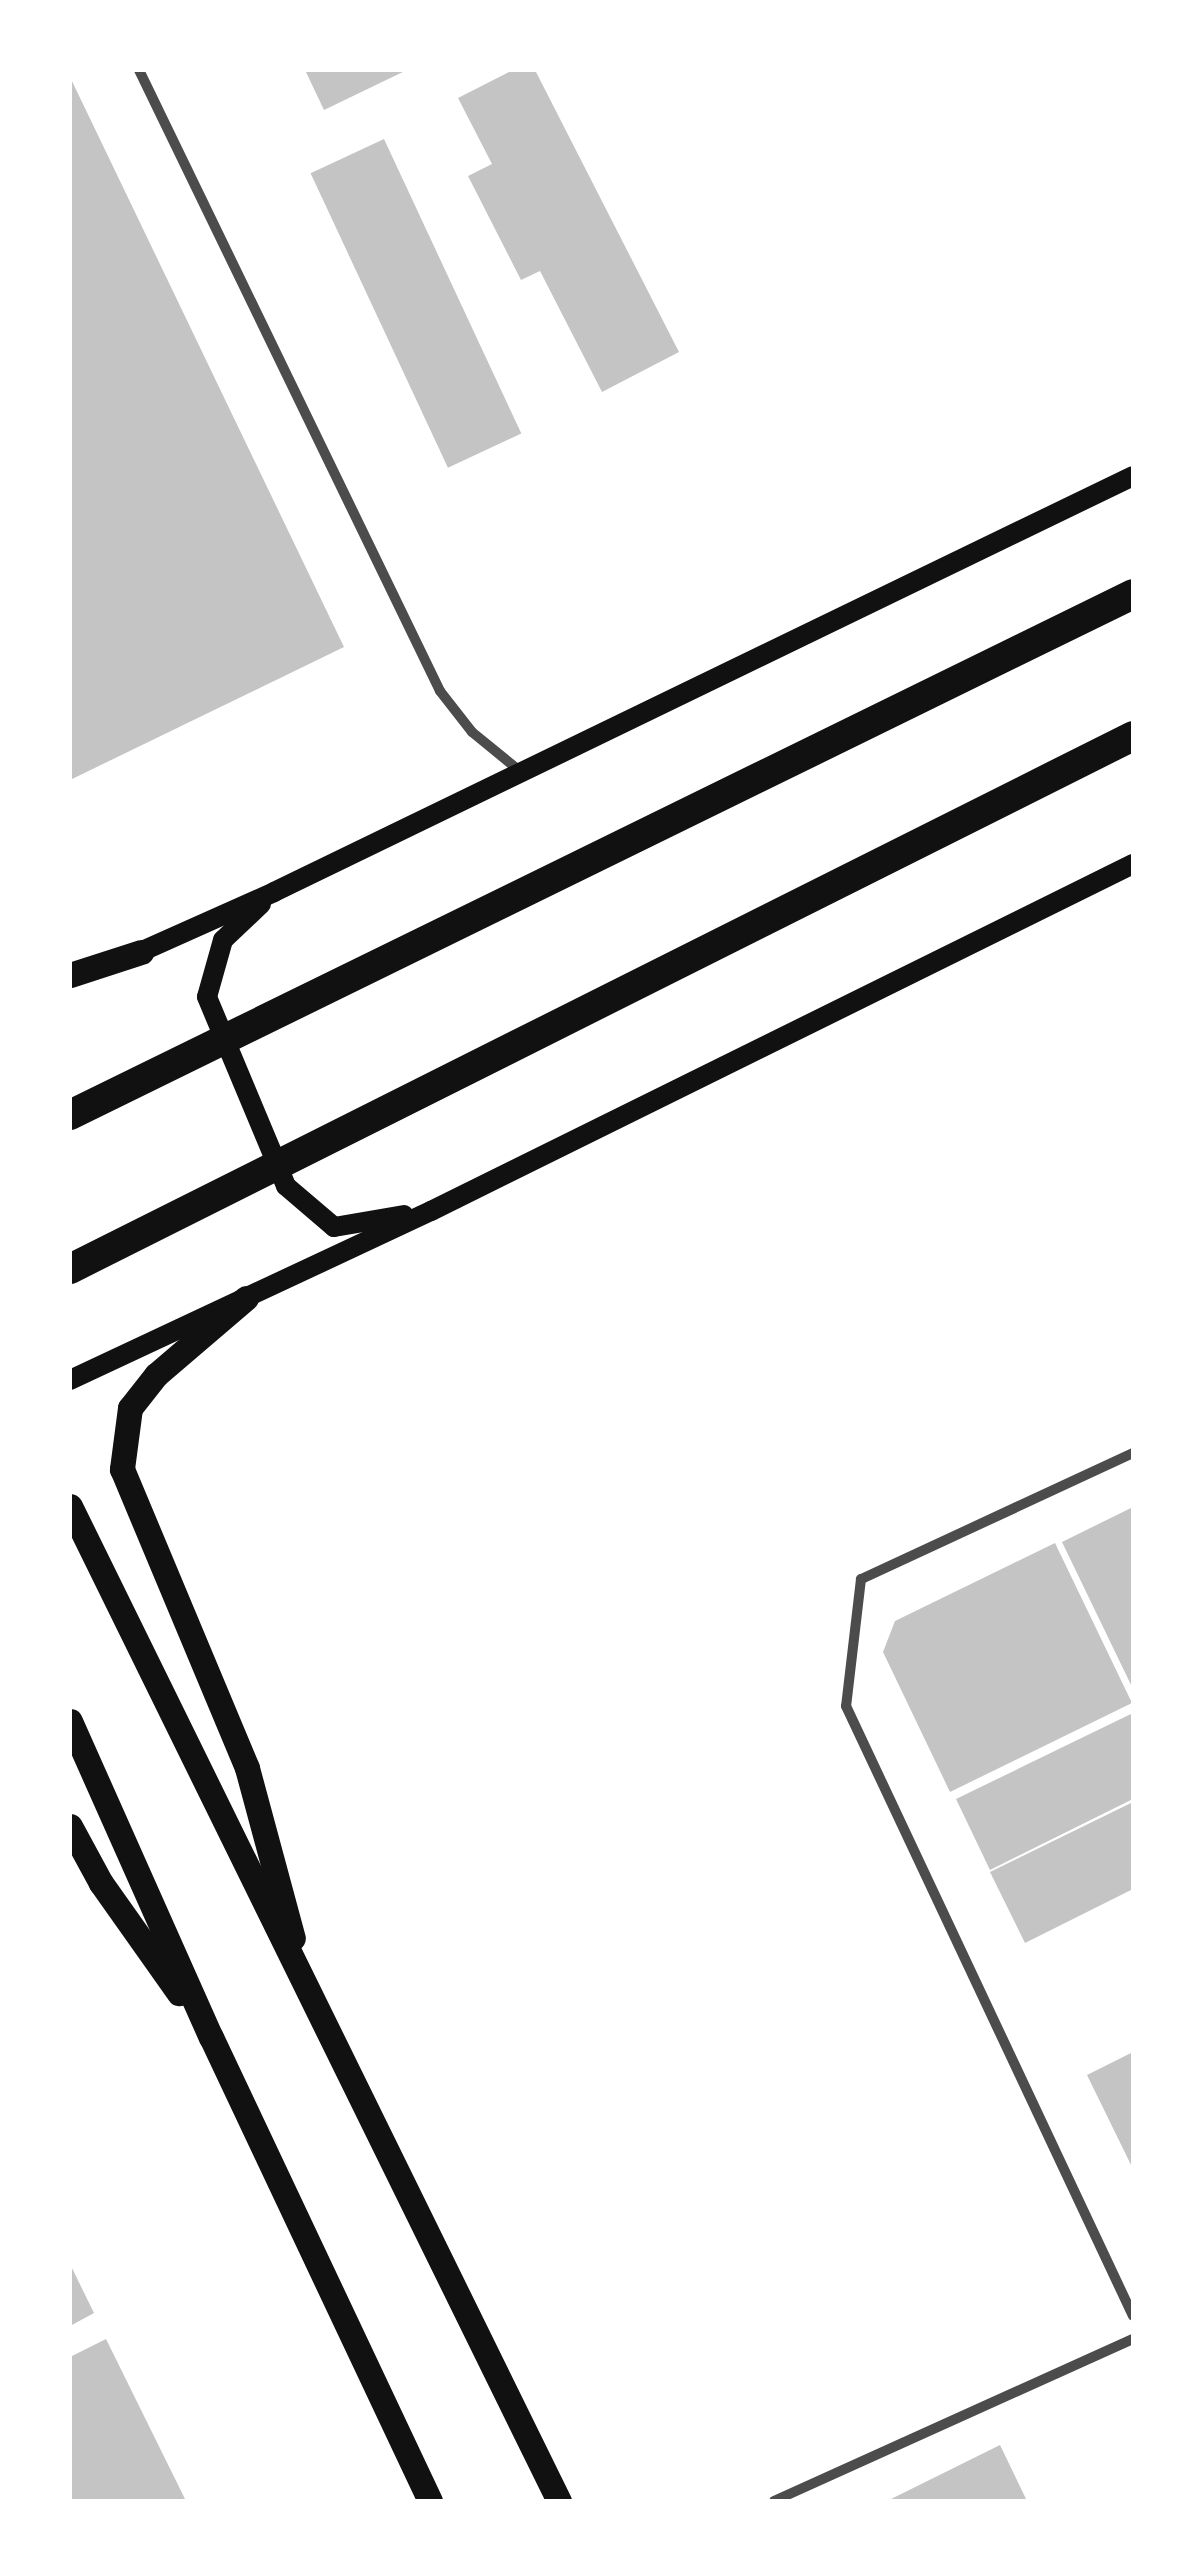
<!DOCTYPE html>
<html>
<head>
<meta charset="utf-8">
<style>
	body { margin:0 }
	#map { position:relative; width:1203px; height:2571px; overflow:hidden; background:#fff; font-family:Inter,sans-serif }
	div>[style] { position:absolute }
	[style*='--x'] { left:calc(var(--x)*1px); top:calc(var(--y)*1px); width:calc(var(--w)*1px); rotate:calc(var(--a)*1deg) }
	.building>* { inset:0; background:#c4c4c4; transform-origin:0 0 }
	.minor>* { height:10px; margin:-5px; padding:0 5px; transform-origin:5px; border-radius:5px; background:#4c4c4c }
	.secondary>* { height:20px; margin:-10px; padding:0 10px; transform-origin:10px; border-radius:10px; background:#111 }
	.primary>* { height:25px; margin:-12.5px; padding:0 12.5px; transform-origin:12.5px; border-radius:12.5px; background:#111 }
	.motorway>* { height:30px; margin:-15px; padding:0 15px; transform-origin:15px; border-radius:15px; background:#111 }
	span { translate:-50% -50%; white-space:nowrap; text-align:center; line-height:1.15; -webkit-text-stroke:10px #fff; paint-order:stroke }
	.frame { position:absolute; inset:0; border:72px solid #fff; pointer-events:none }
</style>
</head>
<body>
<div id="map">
	<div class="building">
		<i style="clip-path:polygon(305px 70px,407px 70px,324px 110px)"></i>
		<i style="clip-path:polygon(513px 70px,535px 70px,679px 352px,602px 392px,540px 271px,521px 280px,468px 176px,492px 164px,458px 98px)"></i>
		<i style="clip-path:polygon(70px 77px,344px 647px,70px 780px)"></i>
		<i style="left:384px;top:139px;width:325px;height:81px;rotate:65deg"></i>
		<i style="clip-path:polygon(1133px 1507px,1133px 1689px,1062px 1542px)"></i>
		<i style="clip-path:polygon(1055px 1543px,1132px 1703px,950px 1792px,883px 1652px,895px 1621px)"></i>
		<i style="clip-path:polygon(1133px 1713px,1133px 1799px,990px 1870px,956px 1799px)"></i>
		<i style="clip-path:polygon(1133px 1802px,1133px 1889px,1025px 1943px,990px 1872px)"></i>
		<i style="clip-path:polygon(1133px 2052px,1133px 2169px,1087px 2075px)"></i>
		<i style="clip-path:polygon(70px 2264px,94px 2313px,70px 2326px)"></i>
		<i style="clip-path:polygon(106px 2339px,186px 2501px,70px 2501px,70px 2357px)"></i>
		<i style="clip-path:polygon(1000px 2445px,1027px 2501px,887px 2501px)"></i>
	</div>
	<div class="minor">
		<i style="--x:139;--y:70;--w:690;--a:64.14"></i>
		<i style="--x:440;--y:691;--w:52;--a:52"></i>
		<i style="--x:472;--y:732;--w:63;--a:39.2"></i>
		<i style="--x:1133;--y:1453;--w:300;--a:155.1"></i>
		<i style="--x:861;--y:1579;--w:128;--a:96.7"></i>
		<i style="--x:846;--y:1706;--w:674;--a:64.8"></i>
		<i style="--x:774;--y:2501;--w:394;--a:-24.3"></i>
	</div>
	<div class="secondary">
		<i style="--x:261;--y:904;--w:52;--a:136.5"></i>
		<i style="--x:223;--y:940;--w:59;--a:105.7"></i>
		<i style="--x:207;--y:997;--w:205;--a:67.3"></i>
		<i style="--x:286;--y:1186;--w:63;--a:40.5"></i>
		<i style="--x:334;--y:1227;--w:71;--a:-9.7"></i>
		<i style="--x:129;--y:957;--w:159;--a:-24.1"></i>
		<i style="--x:274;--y:892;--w:954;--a:-25.84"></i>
		<i style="--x:70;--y:1380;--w:399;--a:-25.1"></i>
		<i style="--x:431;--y:1211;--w:783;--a:-26.3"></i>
	</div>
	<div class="primary">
		<i style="--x:70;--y:975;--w:75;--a:-17.9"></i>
		<i style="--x:246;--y:1298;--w:118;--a:139.5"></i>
		<i style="--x:156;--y:1375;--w:42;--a:128.2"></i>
		<i style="--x:130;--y:1408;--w:62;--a:97.5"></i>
		<i style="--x:122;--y:1469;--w:324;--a:67.3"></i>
		<i style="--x:247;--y:1768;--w:176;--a:74.9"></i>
		<i style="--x:70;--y:1506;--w:1109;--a:63.83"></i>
		<i style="--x:70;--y:1721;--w:346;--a:66"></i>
		<i style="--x:211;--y:2037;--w:513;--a:64.73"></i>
		<i style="--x:70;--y:1826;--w:65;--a:61.5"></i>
		<i style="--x:101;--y:1883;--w:135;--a:54.7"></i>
	</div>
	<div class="motorway">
		<i style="--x:70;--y:1115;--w:1184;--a:-26.11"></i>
		<i style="--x:70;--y:1269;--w:1189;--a:-26.63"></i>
	</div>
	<div class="frame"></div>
</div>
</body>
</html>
